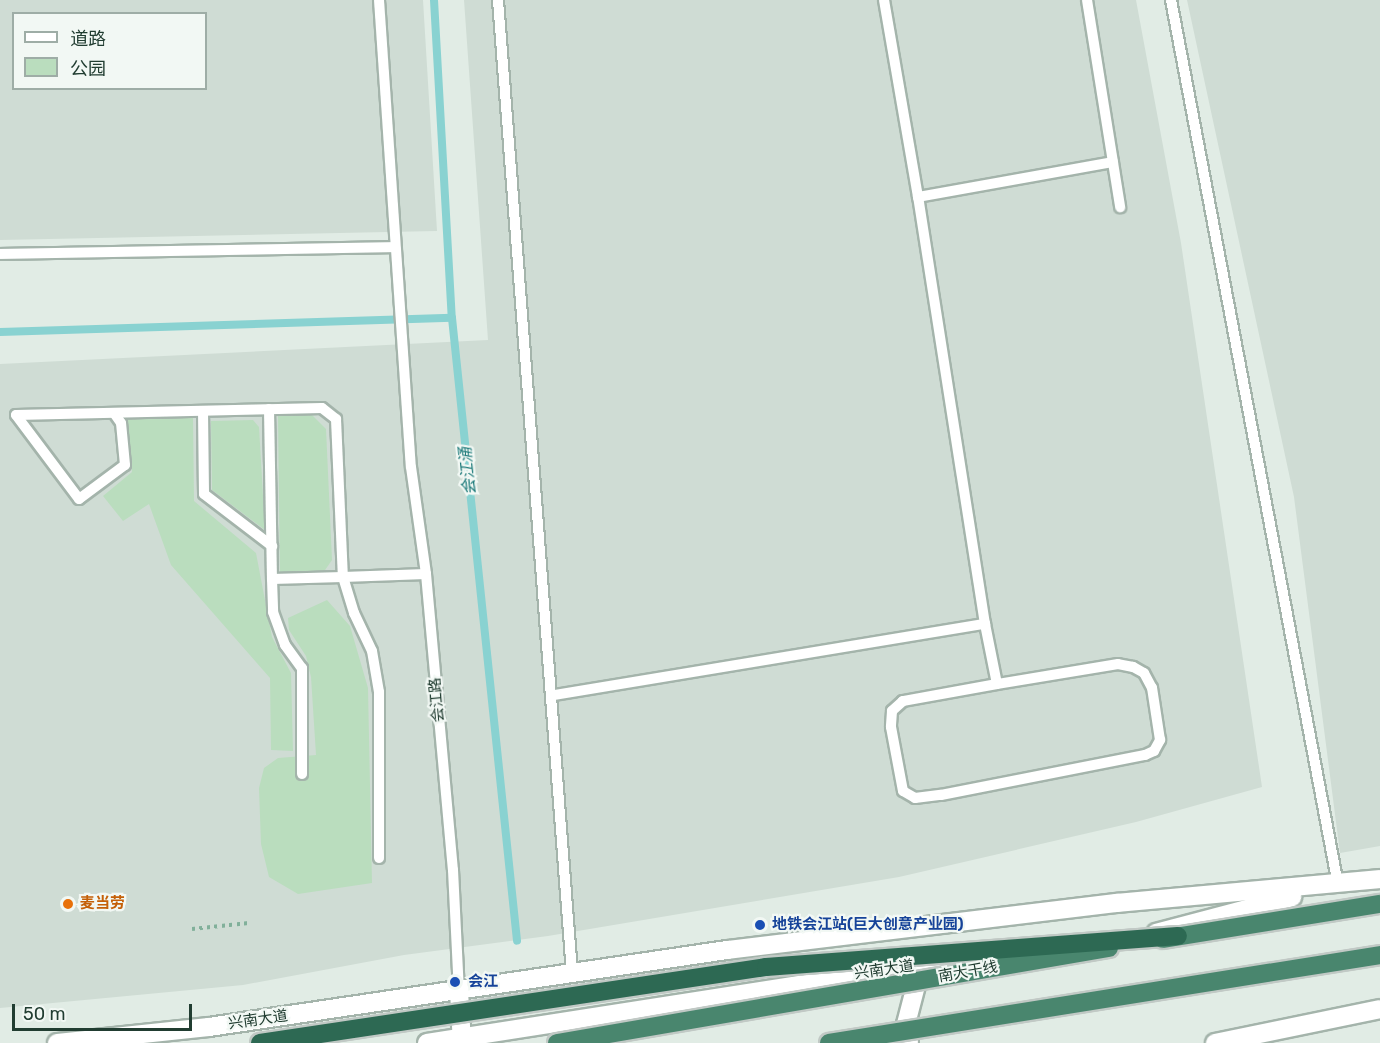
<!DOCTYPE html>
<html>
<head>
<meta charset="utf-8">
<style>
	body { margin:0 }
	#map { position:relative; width:1380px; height:1043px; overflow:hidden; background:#e1ece5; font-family:Rubik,"Noto Sans SC",sans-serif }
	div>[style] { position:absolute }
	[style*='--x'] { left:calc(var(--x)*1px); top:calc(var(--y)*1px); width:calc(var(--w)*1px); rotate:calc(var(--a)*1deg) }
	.built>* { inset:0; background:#cfdcd4 }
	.green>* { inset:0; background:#baddbe }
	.stream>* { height:8px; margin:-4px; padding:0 4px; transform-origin:4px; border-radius:4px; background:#89d2d1 }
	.path>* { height:4px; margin-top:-2px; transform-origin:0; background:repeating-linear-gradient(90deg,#81b09a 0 3px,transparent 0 7.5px) }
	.roads { filter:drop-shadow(2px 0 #a4b4ab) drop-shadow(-2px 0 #a4b4ab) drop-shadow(0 2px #a4b4ab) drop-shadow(0 -2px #a4b4ab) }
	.service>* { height:10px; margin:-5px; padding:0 5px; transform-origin:5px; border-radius:5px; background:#fff }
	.minor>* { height:18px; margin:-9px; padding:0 9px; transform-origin:9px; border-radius:9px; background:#fff }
	.secondary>* { height:18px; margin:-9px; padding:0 9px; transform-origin:9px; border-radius:9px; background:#fff }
	.bridges { filter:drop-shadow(2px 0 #c1c9c5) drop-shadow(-2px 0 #c1c9c5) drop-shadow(0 2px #c1c9c5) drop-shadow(0 -2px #c1c9c5) }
	.trunk-bridge>* { height:18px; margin:-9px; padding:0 9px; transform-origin:9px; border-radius:9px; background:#49866e }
	.motorway-bridge>* { height:18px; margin:-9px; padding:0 9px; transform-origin:9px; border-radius:9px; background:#2d6953 }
	.dots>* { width:16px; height:16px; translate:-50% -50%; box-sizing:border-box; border:3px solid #f2f8f4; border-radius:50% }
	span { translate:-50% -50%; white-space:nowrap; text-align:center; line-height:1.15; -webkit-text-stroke:4.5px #f2f8f4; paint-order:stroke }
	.street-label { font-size:15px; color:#213d31 }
	.food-label { font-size:15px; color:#c56008; font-weight:700 }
	.left { translate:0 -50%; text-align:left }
	.transit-label { font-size:15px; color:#164399; font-weight:700 }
	.water-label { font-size:16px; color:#1b7979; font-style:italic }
	.legend { position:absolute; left:12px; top:12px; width:195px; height:78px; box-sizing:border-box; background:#f2f8f4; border:2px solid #9eada6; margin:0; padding:8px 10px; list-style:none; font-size:18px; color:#213d31 }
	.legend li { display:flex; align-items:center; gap:12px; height:30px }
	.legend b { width:30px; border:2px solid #9eada6 }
	.scale { position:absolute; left:12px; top:1004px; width:180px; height:27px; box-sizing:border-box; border:3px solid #213d31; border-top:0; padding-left:8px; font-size:18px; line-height:21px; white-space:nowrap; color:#213d31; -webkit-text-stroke:4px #f2f8f4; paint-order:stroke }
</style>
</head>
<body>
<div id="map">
	<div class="built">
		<i style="clip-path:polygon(evenodd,0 0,423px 0,437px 231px,0 240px,0 0,14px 14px,206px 14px,206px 88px,14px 88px,14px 14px)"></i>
		<i style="clip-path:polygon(464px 0,1136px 0,1181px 243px,1262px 787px,1136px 822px,899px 877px,548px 936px,404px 955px,243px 985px,0 1008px,0 364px,488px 340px)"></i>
		<i style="clip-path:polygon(1187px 0,1380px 0,1380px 846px,1340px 853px,1294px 497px)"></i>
	</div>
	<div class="green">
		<i style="clip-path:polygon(278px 415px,312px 415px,326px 429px,332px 560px,323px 573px,280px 574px)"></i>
		<i style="clip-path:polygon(127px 418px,193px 418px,194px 501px,256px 553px,272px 637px,291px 673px,293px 751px,271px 750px,270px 678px,171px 565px,149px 504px,123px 521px,103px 496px,132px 472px)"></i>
		<i style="clip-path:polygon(253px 420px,259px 427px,265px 530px,212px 490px,211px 421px)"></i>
		<i style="clip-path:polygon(327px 600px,350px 626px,368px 688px,372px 883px,298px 894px,269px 877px,261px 844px,259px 788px,264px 768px,278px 758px,316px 755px,311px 677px,306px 656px,289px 630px,288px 618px)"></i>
	</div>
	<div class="stream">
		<i style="--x:434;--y:0;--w:319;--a:86.8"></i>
		<i style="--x:452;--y:318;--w:626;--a:84.04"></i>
		<i style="--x:0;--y:332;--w:452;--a:-1.8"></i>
	</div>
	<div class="path">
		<i style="--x:192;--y:929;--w:57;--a:-6"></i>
	</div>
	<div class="roads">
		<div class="service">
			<i style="--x:379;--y:0;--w:468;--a:86.1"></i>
			<i style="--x:411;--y:467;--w:108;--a:82"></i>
			<i style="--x:426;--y:574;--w:297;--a:84.8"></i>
			<i style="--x:453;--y:870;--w:121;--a:87.2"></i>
			<i style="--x:498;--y:0;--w:976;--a:85.65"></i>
			<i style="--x:884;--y:0;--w:200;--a:80.2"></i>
			<i style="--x:1087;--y:0;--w:210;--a:80.9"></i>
			<i style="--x:1171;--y:0;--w:901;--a:79.31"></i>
			<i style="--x:0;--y:254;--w:395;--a:-1"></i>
			<i style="--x:269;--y:409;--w:170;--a:89"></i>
			<i style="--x:272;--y:579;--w:71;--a:-1.6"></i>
			<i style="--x:343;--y:577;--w:38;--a:73"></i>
			<i style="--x:354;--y:613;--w:42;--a:64.7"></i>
			<i style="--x:372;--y:651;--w:42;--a:80.3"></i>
			<i style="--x:379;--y:692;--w:166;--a:90"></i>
			<i style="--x:203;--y:411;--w:83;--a:89.3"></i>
			<i style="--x:204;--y:494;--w:86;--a:37.4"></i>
			<i style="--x:16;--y:415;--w:306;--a:-1.3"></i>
			<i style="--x:322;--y:408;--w:18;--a:38"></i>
			<i style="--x:336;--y:419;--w:158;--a:87.5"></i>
			<i style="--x:343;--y:577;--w:83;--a:-2.1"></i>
			<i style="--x:16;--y:415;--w:105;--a:53.1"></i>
			<i style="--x:79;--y:499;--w:57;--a:-36.5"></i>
			<i style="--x:125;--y:465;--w:42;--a:-95.4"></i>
			<i style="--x:121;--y:423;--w:12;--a:-125"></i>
			<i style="--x:272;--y:579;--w:33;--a:88"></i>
			<i style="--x:273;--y:612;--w:35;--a:70"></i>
			<i style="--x:285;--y:645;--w:29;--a:54"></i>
			<i style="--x:302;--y:668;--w:106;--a:90"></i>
			<i style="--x:985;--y:624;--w:61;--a:78.7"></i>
			<i style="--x:997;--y:684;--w:96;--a:169.7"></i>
			<i style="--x:903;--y:701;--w:15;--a:138"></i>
			<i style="--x:892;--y:711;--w:16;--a:94"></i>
			<i style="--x:891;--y:727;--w:65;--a:79.4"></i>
			<i style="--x:903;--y:791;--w:14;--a:30"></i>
			<i style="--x:915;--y:798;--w:26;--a:-7"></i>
			<i style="--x:941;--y:795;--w:208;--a:-11.1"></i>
			<i style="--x:1145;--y:755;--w:10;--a:-24"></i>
			<i style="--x:1154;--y:751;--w:13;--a:-61"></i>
			<i style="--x:1160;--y:740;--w:53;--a:-98.7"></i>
			<i style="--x:1152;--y:688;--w:17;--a:-118"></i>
			<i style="--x:1144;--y:673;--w:13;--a:-151"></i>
			<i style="--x:1133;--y:667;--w:15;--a:-169"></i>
			<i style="--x:1118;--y:664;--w:123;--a:170.6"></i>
			<i style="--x:554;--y:695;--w:437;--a:-9.4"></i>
			<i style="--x:985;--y:624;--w:432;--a:-98.9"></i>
			<i style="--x:918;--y:197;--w:198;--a:-10.2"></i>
		</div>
		<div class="minor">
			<i style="--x:459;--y:991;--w:52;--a:86.7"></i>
		</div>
		<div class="secondary">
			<i style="--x:1156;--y:933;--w:141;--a:-14.8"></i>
			<i style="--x:57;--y:1043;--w:153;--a:-6"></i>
			<i style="--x:209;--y:1027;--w:524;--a:-8.46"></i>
			<i style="--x:727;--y:950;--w:393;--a:-6.9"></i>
			<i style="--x:1117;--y:903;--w:264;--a:-5.2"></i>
			<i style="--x:427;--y:1043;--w:532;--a:-8.86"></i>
			<i style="--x:909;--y:1043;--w:19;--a:-99"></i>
			<i style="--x:906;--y:1024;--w:56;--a:-75.5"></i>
			<i style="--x:1215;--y:1043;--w:168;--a:-11.6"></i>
		</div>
	</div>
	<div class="bridges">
		<div class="trunk-bridge">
			<i style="--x:1163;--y:939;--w:220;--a:-9.2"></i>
			<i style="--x:557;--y:1043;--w:560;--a:-9.77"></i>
			<i style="--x:829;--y:1043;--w:558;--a:-9.07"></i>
		</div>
		<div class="motorway-bridge">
			<i style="--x:260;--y:1043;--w:512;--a:-8.54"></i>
			<i style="--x:766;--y:967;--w:413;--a:-4.3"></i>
		</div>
	</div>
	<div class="dots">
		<i style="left:68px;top:904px;background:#e8710a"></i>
		<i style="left:760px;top:925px;background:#1a4fb4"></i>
		<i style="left:455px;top:982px;background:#1a4fb4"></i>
	</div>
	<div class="street-label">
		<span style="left:437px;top:700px;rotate:-95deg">会江路</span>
		<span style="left:884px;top:970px;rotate:-8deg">兴南大道</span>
		<span style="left:968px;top:972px;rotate:-10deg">南大干线</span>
		<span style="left:258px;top:1020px;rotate:-8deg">兴南大道</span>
	</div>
	<div class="food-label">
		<span class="left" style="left:80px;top:904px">麦当劳</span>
	</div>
	<div class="transit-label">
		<span class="left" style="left:772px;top:925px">地铁会江站(巨大创意产业园)</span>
		<span class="left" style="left:468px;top:982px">会江</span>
	</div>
	<div class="water-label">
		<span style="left:468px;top:471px;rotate:-96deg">会江涌</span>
	</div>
	<ul class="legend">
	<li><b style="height:8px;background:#fff"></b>道路</li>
	<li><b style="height:16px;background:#baddbe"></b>公园</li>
	</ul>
	<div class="scale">50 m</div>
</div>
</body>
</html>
